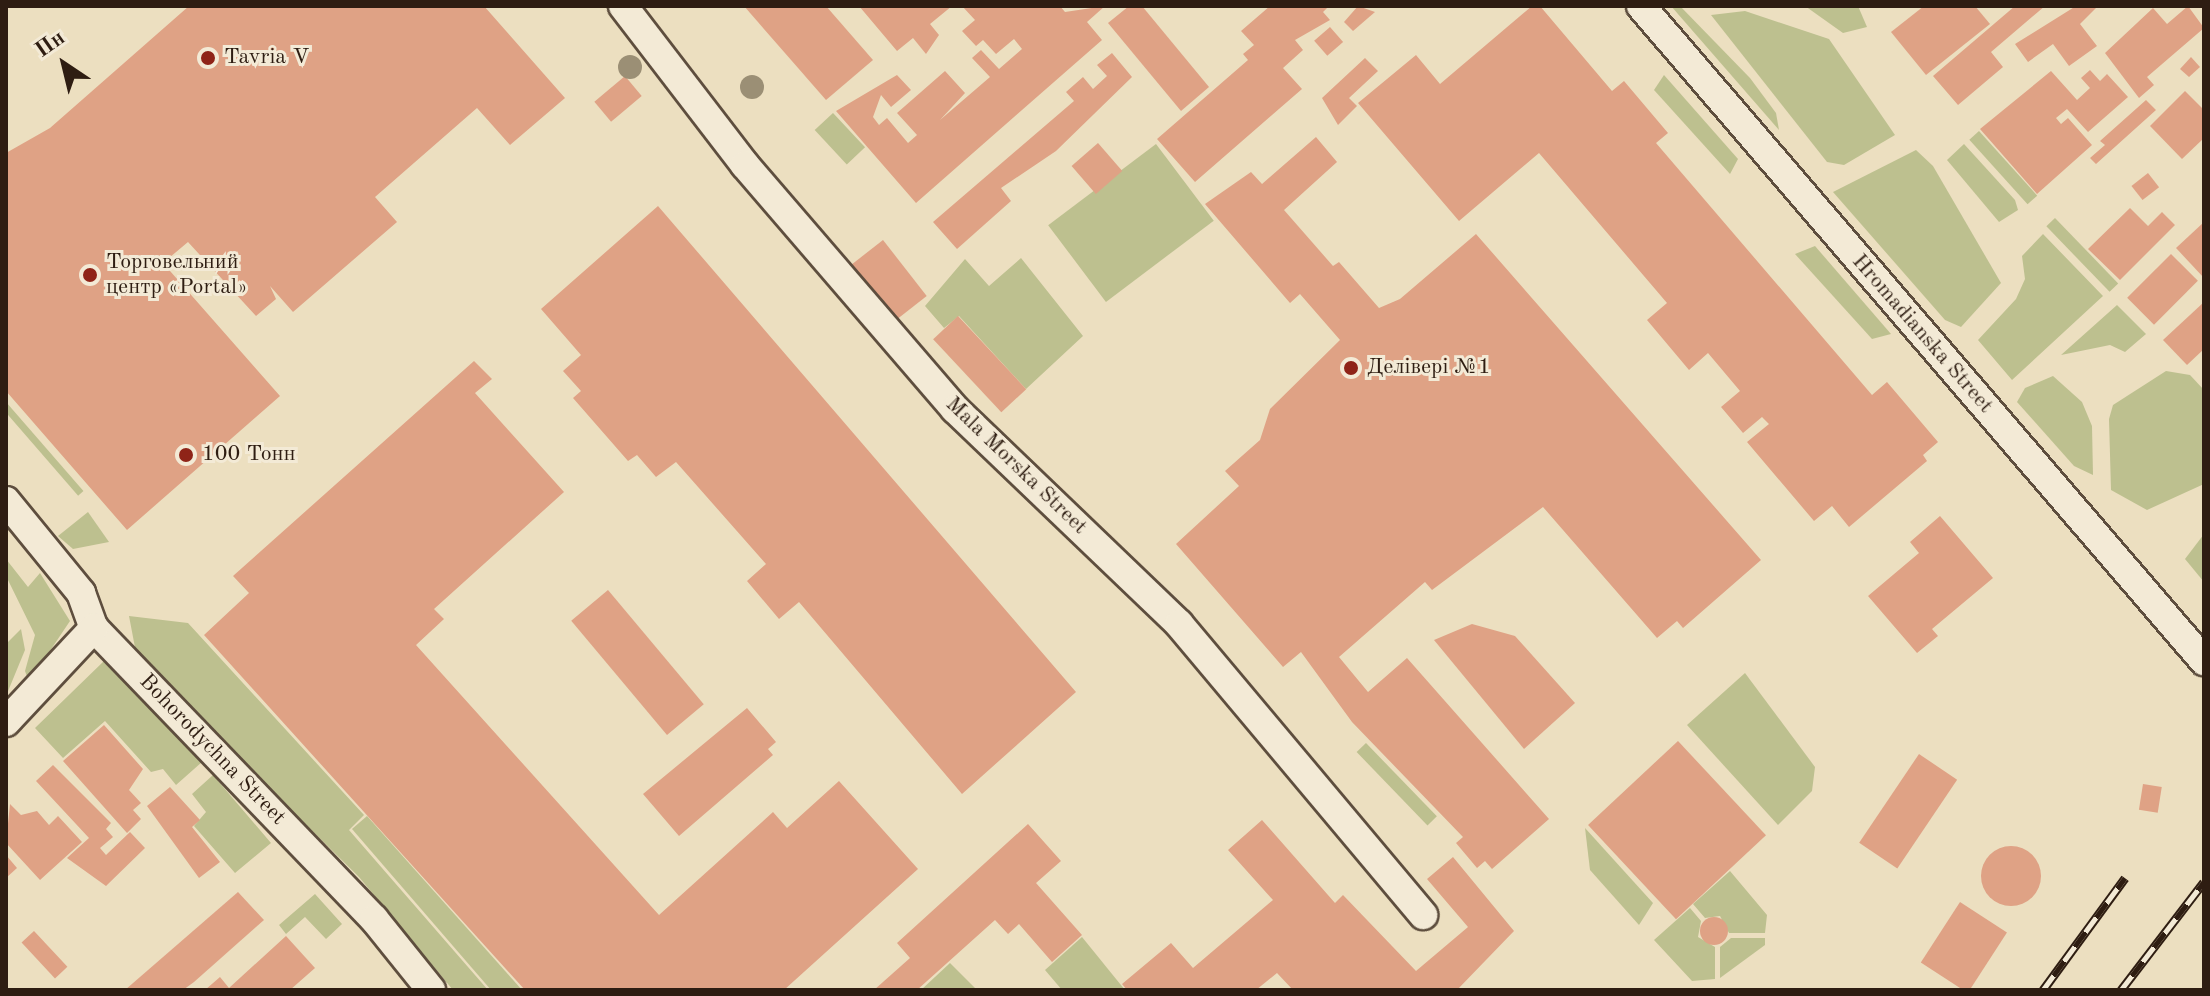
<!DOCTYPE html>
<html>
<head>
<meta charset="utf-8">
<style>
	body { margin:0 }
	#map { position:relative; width:2210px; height:996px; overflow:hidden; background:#ecdfc0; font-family:"Old Standard TT",serif }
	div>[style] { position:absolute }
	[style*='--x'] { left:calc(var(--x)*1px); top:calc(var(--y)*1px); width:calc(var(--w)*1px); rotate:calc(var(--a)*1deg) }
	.green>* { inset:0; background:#bdc08f; transform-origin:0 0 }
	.building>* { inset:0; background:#dfa285; transform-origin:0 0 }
	.round { border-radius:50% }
	.roads { filter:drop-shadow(2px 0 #5e4e3e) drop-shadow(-2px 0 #5e4e3e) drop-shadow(0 2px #5e4e3e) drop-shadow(0 -2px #5e4e3e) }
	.street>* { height:28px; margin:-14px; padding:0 14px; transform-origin:14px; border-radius:14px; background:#f3ead6 }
	.rail>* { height:9px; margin-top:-4.5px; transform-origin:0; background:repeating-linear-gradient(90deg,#f3ead6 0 18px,#2e1d12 0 36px); box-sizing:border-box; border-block:2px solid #2e1d12 }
	.trees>* { width:24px; height:24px; margin:-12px; border-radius:50%; background:#9b8f75 }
	.dots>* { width:22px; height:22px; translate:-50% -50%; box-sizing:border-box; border:4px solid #f3ead6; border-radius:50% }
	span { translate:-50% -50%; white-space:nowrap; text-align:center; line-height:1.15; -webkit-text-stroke:6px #f3ead6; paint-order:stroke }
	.poi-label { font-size:22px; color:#2e1d12 }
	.left { translate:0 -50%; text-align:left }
	.street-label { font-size:22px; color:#2e1d12 }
	.frame { position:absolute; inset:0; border:8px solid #2e1d12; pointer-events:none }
	.north { position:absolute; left:24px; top:24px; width:80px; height:80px; -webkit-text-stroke:6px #f3ead6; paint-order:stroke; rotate:325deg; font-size:22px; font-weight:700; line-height:32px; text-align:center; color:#2e1d12 }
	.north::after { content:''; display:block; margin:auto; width:28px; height:36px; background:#2e1d12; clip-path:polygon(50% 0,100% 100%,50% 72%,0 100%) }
</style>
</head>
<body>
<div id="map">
	<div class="green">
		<i style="clip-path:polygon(1671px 6px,1680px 6px,1750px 78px,1776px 113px,1779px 130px)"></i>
		<i style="clip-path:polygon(1805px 6px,1858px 6px,1867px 27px,1843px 33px)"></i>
		<i style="clip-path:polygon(1745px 11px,1829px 39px,1895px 135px,1844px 165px,1827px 162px,1711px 15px)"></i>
		<i style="clip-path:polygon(1664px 75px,1738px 159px,1730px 174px,1654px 90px)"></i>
		<i style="left:833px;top:113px;width:47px;height:25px;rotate:47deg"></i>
		<i style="left:1979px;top:131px;width:87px;height:13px;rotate:48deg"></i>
		<i style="left:1156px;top:144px;width:96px;height:135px;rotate:53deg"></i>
		<i style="clip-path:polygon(1964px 144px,2015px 200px,2018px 210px,1999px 222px,1947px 160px)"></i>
		<i style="clip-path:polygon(1916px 150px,1933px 166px,2001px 283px,1961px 327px,1945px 320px,1833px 192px)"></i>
		<i style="left:2055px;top:218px;width:91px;height:12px;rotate:46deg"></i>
		<i style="clip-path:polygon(2043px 234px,2103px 296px,2012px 380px,1978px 340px,2016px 299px,2025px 279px,2022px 256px)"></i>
		<i style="clip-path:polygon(1815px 246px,1891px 334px,1872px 339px,1795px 254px)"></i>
		<i style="clip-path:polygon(1021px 258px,1083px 336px,1026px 389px,959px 316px,944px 328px,925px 306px,965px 259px,989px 286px)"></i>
		<i style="clip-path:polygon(2117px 305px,2146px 334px,2125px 352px,2110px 345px,2061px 355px)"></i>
		<i style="clip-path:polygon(2166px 371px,2190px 375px,2204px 390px,2204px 484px,2147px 510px,2111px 490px,2109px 419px,2113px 405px)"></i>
		<i style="clip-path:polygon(2053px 376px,2082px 402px,2092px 426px,2093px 475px,2074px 466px,2017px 402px,2025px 388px)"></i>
		<i style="left:6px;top:402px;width:118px;height:7px;rotate:49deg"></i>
		<i style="clip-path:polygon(88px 512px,109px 542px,73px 549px,58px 536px)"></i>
		<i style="clip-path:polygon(2204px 534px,2204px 582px,2185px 559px)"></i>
		<i style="clip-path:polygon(6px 559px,28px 587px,40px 573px,70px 621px,29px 682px,25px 671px,35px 635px,6px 576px)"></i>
		<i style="clip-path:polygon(129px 616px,188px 623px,364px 815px,349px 830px,488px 990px,453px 990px,359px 877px,137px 658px)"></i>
		<i style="clip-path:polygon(21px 629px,25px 650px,6px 696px,6px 644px)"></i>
		<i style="clip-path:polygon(105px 660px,202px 762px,176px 785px,163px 769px,151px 772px,105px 721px,63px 758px,35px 728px)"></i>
		<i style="clip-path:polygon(1745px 673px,1815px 767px,1812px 791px,1778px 825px,1687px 725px)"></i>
		<i style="left:1366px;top:743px;width:102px;height:13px;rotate:46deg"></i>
		<i style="clip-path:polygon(213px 775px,271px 843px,235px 873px,194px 826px,206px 812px,192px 794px)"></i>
		<i style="clip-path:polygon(367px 816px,522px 990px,491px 990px,352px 829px)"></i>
		<i style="clip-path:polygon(1585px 828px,1653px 903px,1639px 925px,1590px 870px)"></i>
		<i style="clip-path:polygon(1730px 871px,1767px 915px,1765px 933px,1729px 933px,1720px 916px,1705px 918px,1693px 904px)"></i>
		<i style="clip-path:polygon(315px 894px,342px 924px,326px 939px,305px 917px,286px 934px,279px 925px)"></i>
		<i style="clip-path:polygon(1690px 908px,1701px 921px,1698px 937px,1715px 947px,1715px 979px,1692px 981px,1654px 940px)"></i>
		<i style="clip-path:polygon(1082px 937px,1125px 990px,1062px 990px,1045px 970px)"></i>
		<i style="clip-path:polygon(1731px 938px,1765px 938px,1765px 945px,1720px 978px,1720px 947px)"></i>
		<i style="clip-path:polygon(950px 963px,977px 990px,921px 990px)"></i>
	</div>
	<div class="building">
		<i style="clip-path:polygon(189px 6px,484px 6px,565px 98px,510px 145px,477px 108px,375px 197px,397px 222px,293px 312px,270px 286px,276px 299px,256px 316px,188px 242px,163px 263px,280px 396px,127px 530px,6px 391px,6px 153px,50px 128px)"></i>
		<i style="clip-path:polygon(744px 6px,826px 6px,873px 60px,826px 100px)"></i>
		<i style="clip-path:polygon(859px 6px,952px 6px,930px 24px,939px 35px,926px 54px,913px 38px,897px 51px)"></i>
		<i style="clip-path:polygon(962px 6px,1060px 6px,1065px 12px,1105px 6px,1087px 22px,1102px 40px,916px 203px,836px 111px,897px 75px,911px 90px,891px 107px,881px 95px,873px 117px,879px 125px,887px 118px,908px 143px,917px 135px,897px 113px,945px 71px,965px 93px,940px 120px,990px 77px,972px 58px,981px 50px,999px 69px,1022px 49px,1014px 39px,996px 54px,983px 40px,976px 46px,962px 31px,975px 20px)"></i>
		<i style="clip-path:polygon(1129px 6px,1142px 6px,1209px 87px,1181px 111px,1108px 23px)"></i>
		<i style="clip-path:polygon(1270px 6px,1329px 6px,1323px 12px,1330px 20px,1295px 40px,1303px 50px,1283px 68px,1302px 89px,1195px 182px,1157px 139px,1248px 60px,1243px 54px,1254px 45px,1241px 31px)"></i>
		<i style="clip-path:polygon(1358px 6px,1375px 12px,1353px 31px,1344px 22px)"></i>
		<i style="clip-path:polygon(1532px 6px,1540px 6px,1612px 91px,1624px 81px,1668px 133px,1656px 143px,1872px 395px,1887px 382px,1938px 442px,1923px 455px,1927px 461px,1849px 527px,1832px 506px,1814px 521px,1747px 442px,1769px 424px,1762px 417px,1743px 433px,1721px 407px,1740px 391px,1708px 353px,1689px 370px,1647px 320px,1667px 303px,1539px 153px,1459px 221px,1358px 103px,1416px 55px,1440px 84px)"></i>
		<i style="clip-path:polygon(1924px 6px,1975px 6px,1990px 24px,1926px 75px,1891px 32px)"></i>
		<i style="clip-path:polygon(2015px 6px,2045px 6px,1991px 52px,2003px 67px,1958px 105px,1933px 76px)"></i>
		<i style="clip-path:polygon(2076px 6px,2098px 6px,2080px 24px,2097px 46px,2069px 66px,2053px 44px,2028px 62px,2015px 44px)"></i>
		<i style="clip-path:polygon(2188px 6px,2204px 28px,2147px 77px,2154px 85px,2139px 98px,2105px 53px,2153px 8px,2167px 24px)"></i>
		<i style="left:1330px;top:27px;width:20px;height:21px;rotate:49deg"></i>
		<i style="clip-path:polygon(1112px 53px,1132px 77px,1056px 151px,1001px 188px,1011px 201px,957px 249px,933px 222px,1074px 101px,1066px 92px,1083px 77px,1093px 89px,1107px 76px,1097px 65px)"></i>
		<i style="clip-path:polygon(2191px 57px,2200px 67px,2189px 77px,2180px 69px)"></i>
		<i style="clip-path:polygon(1365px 58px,1378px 71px,1349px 98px,1357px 106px,1338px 125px,1322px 98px)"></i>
		<i style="clip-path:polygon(2090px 70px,2100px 81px,2107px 74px,2128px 97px,2088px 132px,2067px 109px,2056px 118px,2061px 124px,2068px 118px,2092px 145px,2037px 194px,1980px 129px,2051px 71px,2077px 100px,2090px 88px,2081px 78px)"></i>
		<i style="left:625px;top:76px;width:26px;height:40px;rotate:50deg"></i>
		<i style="clip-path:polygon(2185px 91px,2204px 110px,2204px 138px,2182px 159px,2150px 126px)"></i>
		<i style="clip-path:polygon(2146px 100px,2156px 110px,2096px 164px,2090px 158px,2105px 145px,2100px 141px)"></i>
		<i style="clip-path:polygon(1316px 137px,1337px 162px,1284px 210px,1333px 266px,1339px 262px,1379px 308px,1400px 299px,1476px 234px,1761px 560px,1683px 628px,1677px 621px,1657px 638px,1543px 507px,1432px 590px,1425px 582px,1339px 657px,1368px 692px,1407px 658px,1549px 819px,1492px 869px,1485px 861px,1477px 868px,1456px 843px,1463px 837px,1352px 722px,1301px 652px,1283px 667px,1176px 544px,1239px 486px,1225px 471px,1260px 440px,1270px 409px,1340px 340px,1300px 294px,1290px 303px,1205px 204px,1251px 172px,1262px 184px)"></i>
		<i style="left:1098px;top:143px;width:37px;height:35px;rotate:49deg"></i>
		<i style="left:2148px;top:173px;width:18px;height:21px;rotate:52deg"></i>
		<i style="clip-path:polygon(658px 206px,1076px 692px,962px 794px,799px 602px,779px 619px,747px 581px,766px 564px,676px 462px,656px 477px,637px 455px,628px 461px,573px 398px,581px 391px,563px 371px,581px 355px,541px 309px)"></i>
		<i style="clip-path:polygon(2130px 208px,2148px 226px,2162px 212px,2175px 225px,2120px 280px,2088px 249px)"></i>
		<i style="clip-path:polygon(2204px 222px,2204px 278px,2176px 248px)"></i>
		<i style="left:883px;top:240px;width:71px;height:47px;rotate:52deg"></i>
		<i style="left:2171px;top:254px;width:38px;height:62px;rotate:45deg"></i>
		<i style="clip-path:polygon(2204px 302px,2204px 349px,2187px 365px,2163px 340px)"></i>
		<i style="left:958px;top:316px;width:100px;height:34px;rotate:47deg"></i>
		<i style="clip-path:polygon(474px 361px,492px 379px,475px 393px,564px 492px,434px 609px,444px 619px,416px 645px,659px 915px,773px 812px,787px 828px,839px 781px,918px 869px,784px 990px,525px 990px,204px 635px,249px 593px,233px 576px)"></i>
		<i style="clip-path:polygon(1940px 516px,1993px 578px,1932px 629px,1938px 636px,1917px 653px,1868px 596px,1919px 553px,1910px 542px)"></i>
		<i style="left:608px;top:590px;width:149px;height:48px;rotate:50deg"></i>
		<i style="clip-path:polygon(1472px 624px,1515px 636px,1575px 703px,1524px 749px,1434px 640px)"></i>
		<i style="clip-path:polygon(747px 708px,776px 742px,768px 749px,773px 755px,679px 836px,643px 794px)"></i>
		<i style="clip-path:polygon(104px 725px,143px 769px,129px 790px,141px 803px,133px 810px,141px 819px,127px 833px,63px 761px)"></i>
		<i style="left:1678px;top:741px;width:129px;height:123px;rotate:47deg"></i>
		<i style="left:1919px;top:754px;width:46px;height:107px;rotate:34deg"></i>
		<i style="clip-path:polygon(53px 765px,111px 823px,106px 829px,113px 837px,100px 848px,106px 855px,130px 832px,145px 848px,106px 886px,67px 858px,89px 838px,36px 781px)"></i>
		<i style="left:2143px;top:784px;width:19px;height:26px;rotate:9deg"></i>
		<i style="clip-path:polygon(170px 787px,200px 820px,192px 827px,220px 862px,199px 878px,147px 806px)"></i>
		<i style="clip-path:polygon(10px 804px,21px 815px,37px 811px,49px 825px,58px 816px,82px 842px,40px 880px,6px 843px)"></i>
		<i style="clip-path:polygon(1262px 820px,1335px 903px,1343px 895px,1416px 971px,1468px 927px,1427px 879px,1453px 857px,1514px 931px,1457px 990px,1293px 990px,1277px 973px,1256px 990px,1127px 990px,1122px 984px,1171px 943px,1193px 968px,1273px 900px,1228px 850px)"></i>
		<i style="clip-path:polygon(1028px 824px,1061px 861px,1036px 883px,1082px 935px,1052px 962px,1019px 924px,1008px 934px,995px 920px,917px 990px,874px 990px,910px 958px,897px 943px)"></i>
		<i class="round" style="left:1981px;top:846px;width:60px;height:60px"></i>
		<i style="clip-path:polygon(6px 855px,17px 868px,6px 878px)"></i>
		<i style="clip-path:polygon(238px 892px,264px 920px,194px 982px,183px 990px,125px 990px)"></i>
		<i style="left:1960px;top:902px;width:56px;height:72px;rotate:33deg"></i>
		<i class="round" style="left:1700px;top:917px;width:28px;height:28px"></i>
		<i style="left:34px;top:931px;width:49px;height:17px;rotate:47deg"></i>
		<i style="clip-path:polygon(286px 936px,315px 968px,290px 990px,205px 990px,220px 977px,229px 988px)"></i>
	</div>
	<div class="roads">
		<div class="street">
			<i style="--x:623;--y:6;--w:200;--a:52.5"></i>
			<i style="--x:745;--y:165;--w:322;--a:49.3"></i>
			<i style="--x:955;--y:409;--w:310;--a:43.8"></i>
			<i style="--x:1179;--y:624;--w:380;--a:50"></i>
			<i style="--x:1641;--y:6;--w:864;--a:49.32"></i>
			<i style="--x:6;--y:501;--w:119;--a:50.8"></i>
			<i style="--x:81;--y:593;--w:37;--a:70"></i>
			<i style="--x:94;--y:628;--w:404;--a:46.1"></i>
			<i style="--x:374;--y:919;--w:91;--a:51.2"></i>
			<i style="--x:6;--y:722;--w:129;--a:-46.9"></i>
		</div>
	</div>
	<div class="rail">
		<i style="--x:2043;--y:990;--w:139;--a:-53.8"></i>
		<i style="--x:2121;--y:990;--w:136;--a:-52.5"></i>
	</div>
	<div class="trees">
		<i style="left:630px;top:67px"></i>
		<i style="left:752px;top:87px"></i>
	</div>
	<div class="dots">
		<i style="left:208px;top:58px;background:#8f2418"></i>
		<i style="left:90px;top:275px;background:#8f2418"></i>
		<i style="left:1351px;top:368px;background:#8f2418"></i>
		<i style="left:186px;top:455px;background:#8f2418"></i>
	</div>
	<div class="poi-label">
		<span class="left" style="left:224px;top:58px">Tavria V</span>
		<span class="left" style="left:106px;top:275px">Торговельний<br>центр «Portal»</span>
		<span class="left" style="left:1367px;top:368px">Делівері №1</span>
		<span class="left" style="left:202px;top:455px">100 Тонн</span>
	</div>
	<div class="street-label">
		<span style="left:1922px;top:334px;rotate:49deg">Hromadianska Street</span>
		<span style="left:1016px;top:466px;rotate:44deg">Mala Morska Street</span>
		<span style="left:212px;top:750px;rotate:46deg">Bohorodychna Street</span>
	</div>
	<div class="frame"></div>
	<div class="north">Пн</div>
</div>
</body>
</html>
